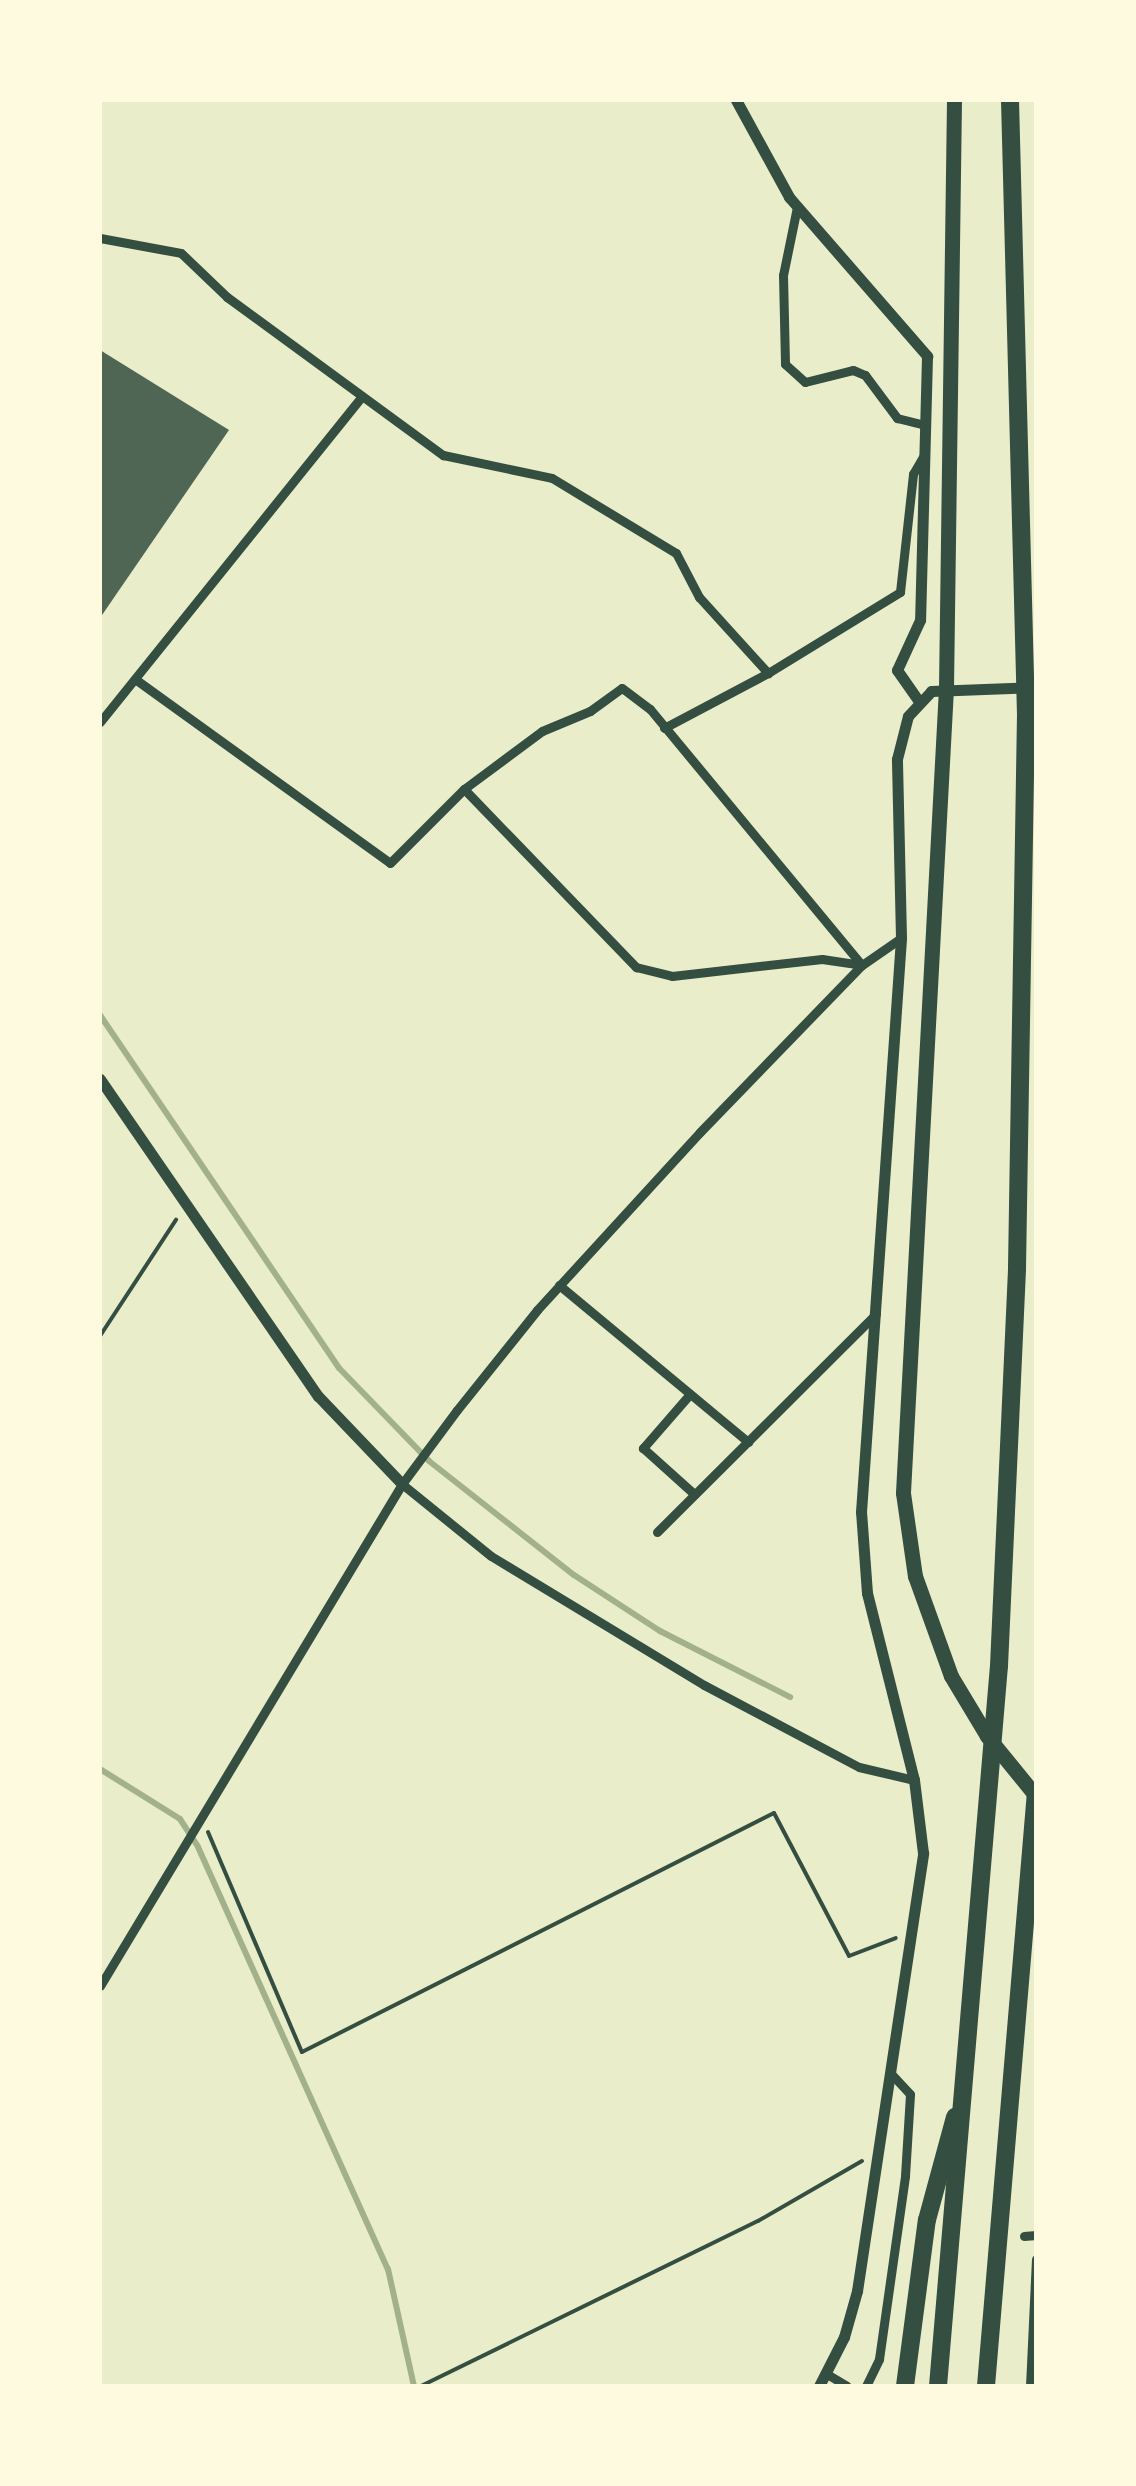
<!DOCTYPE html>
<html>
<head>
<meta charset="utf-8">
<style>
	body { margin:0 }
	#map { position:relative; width:1136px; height:2486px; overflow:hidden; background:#e9edc9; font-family:"Nunito Sans",sans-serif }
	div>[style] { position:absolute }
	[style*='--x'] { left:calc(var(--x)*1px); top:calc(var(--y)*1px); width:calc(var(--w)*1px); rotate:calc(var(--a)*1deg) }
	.stream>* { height:6px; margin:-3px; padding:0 3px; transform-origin:3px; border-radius:3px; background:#a3b18a }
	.building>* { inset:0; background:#4f6655 }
	.path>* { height:4px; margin:-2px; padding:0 2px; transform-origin:2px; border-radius:2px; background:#344e41 }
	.minor>* { height:9px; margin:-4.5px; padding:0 4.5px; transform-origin:4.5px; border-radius:4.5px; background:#344e41 }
	.tertiary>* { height:11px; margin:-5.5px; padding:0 5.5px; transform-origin:5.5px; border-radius:5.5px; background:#344e41 }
	.trunk>* { height:15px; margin:-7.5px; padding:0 7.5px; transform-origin:7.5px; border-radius:7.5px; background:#344e41 }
	.motorway>* { height:18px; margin:-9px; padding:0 9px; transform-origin:9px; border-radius:9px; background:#344e41 }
	span { translate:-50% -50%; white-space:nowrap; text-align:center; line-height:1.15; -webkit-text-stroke:9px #fefae0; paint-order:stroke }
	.frame { position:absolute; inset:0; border:102px solid #fefae0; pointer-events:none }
</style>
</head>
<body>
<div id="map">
	<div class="stream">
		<i style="--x:100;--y:1015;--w:426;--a:55.9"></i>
		<i style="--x:339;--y:1368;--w:129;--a:45.9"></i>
		<i style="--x:429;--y:1461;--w:184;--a:38.2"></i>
		<i style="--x:574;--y:1575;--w:103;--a:33.1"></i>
		<i style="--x:660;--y:1631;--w:146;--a:26.9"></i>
		<i style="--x:100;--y:1769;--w:94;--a:32"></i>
		<i style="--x:180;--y:1819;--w:33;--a:57"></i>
		<i style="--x:198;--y:1847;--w:463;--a:65.8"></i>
		<i style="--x:388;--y:2269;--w:120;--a:77.5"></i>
	</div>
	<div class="building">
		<i style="clip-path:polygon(100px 350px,229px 430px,100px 618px)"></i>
	</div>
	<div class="path">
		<i style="--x:100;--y:1336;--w:139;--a:-56.8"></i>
		<i style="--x:208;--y:1832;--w:239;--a:66.9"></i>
		<i style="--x:302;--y:2052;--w:529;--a:-26.86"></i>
		<i style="--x:774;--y:1813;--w:161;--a:62.3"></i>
		<i style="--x:849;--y:1956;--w:50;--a:-21"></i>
		<i style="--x:421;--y:2386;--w:375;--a:-26.1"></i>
		<i style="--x:758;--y:2221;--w:120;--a:-30"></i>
	</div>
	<div class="minor">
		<i style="--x:797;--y:207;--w:69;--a:101.6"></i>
		<i style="--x:783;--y:275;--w:89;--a:88.7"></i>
		<i style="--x:785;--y:364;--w:27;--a:42"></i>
		<i style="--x:805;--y:382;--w:49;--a:-14"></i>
		<i style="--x:853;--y:370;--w:13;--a:23"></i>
		<i style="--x:865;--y:375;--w:54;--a:53.3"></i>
		<i style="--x:897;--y:418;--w:30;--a:14"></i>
		<i style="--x:100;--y:238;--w:82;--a:10.5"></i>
		<i style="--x:181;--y:253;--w:64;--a:43.7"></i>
		<i style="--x:227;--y:297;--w:268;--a:36.2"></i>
		<i style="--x:443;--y:455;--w:111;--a:11.9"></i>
		<i style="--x:552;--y:478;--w:145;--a:31.2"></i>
		<i style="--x:676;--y:553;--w:50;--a:62.4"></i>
		<i style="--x:699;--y:597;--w:103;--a:47.8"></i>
		<i style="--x:768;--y:673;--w:155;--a:-31.5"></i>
		<i style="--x:900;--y:592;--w:119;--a:-83.7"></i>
		<i style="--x:913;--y:474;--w:20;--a:-60"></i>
		<i style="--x:135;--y:679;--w:314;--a:35.8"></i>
		<i style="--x:390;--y:863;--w:105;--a:-45"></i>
		<i style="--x:464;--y:789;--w:248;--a:46"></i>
		<i style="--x:636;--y:967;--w:37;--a:14"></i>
		<i style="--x:672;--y:976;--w:151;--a:-6.5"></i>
		<i style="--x:822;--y:959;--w:40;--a:8.5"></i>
		<i style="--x:100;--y:722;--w:415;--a:-51.2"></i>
		<i style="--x:664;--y:728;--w:118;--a:-27.9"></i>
		<i style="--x:464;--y:789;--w:97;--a:-36.6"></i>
		<i style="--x:542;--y:731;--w:52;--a:-22.6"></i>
		<i style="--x:590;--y:711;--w:39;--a:-36"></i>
		<i style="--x:622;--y:688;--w:35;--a:37"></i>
		<i style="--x:650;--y:709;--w:332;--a:50.4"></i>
		<i style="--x:559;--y:1285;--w:246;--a:39.7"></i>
		<i style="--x:690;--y:1394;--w:72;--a:131"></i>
		<i style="--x:643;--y:1448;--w:69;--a:42"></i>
		<i style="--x:402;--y:1484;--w:114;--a:39"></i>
		<i style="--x:491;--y:1556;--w:249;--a:31.2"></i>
		<i style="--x:704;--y:1685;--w:175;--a:27.9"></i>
		<i style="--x:859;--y:1767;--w:57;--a:13.3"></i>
		<i style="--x:657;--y:1532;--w:309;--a:-44.9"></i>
		<i style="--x:100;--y:1986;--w:586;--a:-58.97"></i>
		<i style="--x:402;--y:1484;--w:92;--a:-53.4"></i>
		<i style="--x:457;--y:1410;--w:128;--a:-51.3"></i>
		<i style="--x:537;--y:1310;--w:241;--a:-47.5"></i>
		<i style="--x:700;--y:1132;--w:233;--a:-45.9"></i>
		<i style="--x:862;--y:965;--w:47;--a:-34.7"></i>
		<i style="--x:1024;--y:2236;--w:12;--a:-5"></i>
		<i style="--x:827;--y:2374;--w:23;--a:31"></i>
		<i style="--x:866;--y:2386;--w:30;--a:-64"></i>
		<i style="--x:879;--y:2359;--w:185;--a:-81.9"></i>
		<i style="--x:905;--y:2176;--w:82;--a:-86.5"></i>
		<i style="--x:910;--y:2094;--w:26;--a:-133"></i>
		<i style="--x:1030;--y:2386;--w:127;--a:-87.3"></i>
	</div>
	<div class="tertiary">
		<i style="--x:736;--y:100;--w:111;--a:61.3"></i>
		<i style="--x:789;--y:197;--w:211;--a:49"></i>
		<i style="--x:927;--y:356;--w:264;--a:91.5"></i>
		<i style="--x:920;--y:620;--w:55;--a:114.7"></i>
		<i style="--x:897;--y:670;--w:37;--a:55"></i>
		<i style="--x:100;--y:1079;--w:385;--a:55.5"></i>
		<i style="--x:318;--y:1396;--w:122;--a:46.3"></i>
		<i style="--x:819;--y:2386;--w:55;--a:-63"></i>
		<i style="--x:844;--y:2337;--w:48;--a:-74.2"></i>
		<i style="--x:857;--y:2291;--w:443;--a:-81.4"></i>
		<i style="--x:923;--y:1853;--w:74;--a:-97"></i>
		<i style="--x:914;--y:1780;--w:193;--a:-104.1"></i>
		<i style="--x:867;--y:1593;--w:81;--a:-94.2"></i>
		<i style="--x:861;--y:1512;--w:575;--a:-86.01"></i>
		<i style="--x:901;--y:938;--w:179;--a:-91.3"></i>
		<i style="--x:897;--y:759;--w:44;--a:-75.7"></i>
		<i style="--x:908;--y:716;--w:34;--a:-47"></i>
		<i style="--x:931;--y:691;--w:105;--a:-2.2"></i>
	</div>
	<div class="trunk">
		<i style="--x:954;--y:100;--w:588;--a:90.78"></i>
		<i style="--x:946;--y:688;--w:806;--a:93.06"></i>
		<i style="--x:903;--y:1493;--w:84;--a:81.8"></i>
		<i style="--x:915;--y:1576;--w:106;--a:70.2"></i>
		<i style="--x:951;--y:1676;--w:70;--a:59"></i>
		<i style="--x:987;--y:1736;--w:77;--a:50.8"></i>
	</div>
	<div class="motorway">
		<i style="--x:905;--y:2386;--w:167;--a:-82.5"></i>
		<i style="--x:927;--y:2220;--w:107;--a:-74.8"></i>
		<i style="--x:938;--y:2386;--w:723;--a:-85.16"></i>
		<i style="--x:999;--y:1666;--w:398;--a:-87.4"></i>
		<i style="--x:1017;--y:1268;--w:553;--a:-89.07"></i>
		<i style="--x:1026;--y:715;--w:615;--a:-91.49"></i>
		<i style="--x:986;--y:2386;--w:596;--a:-85.19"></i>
	</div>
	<div class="frame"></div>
</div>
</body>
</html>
